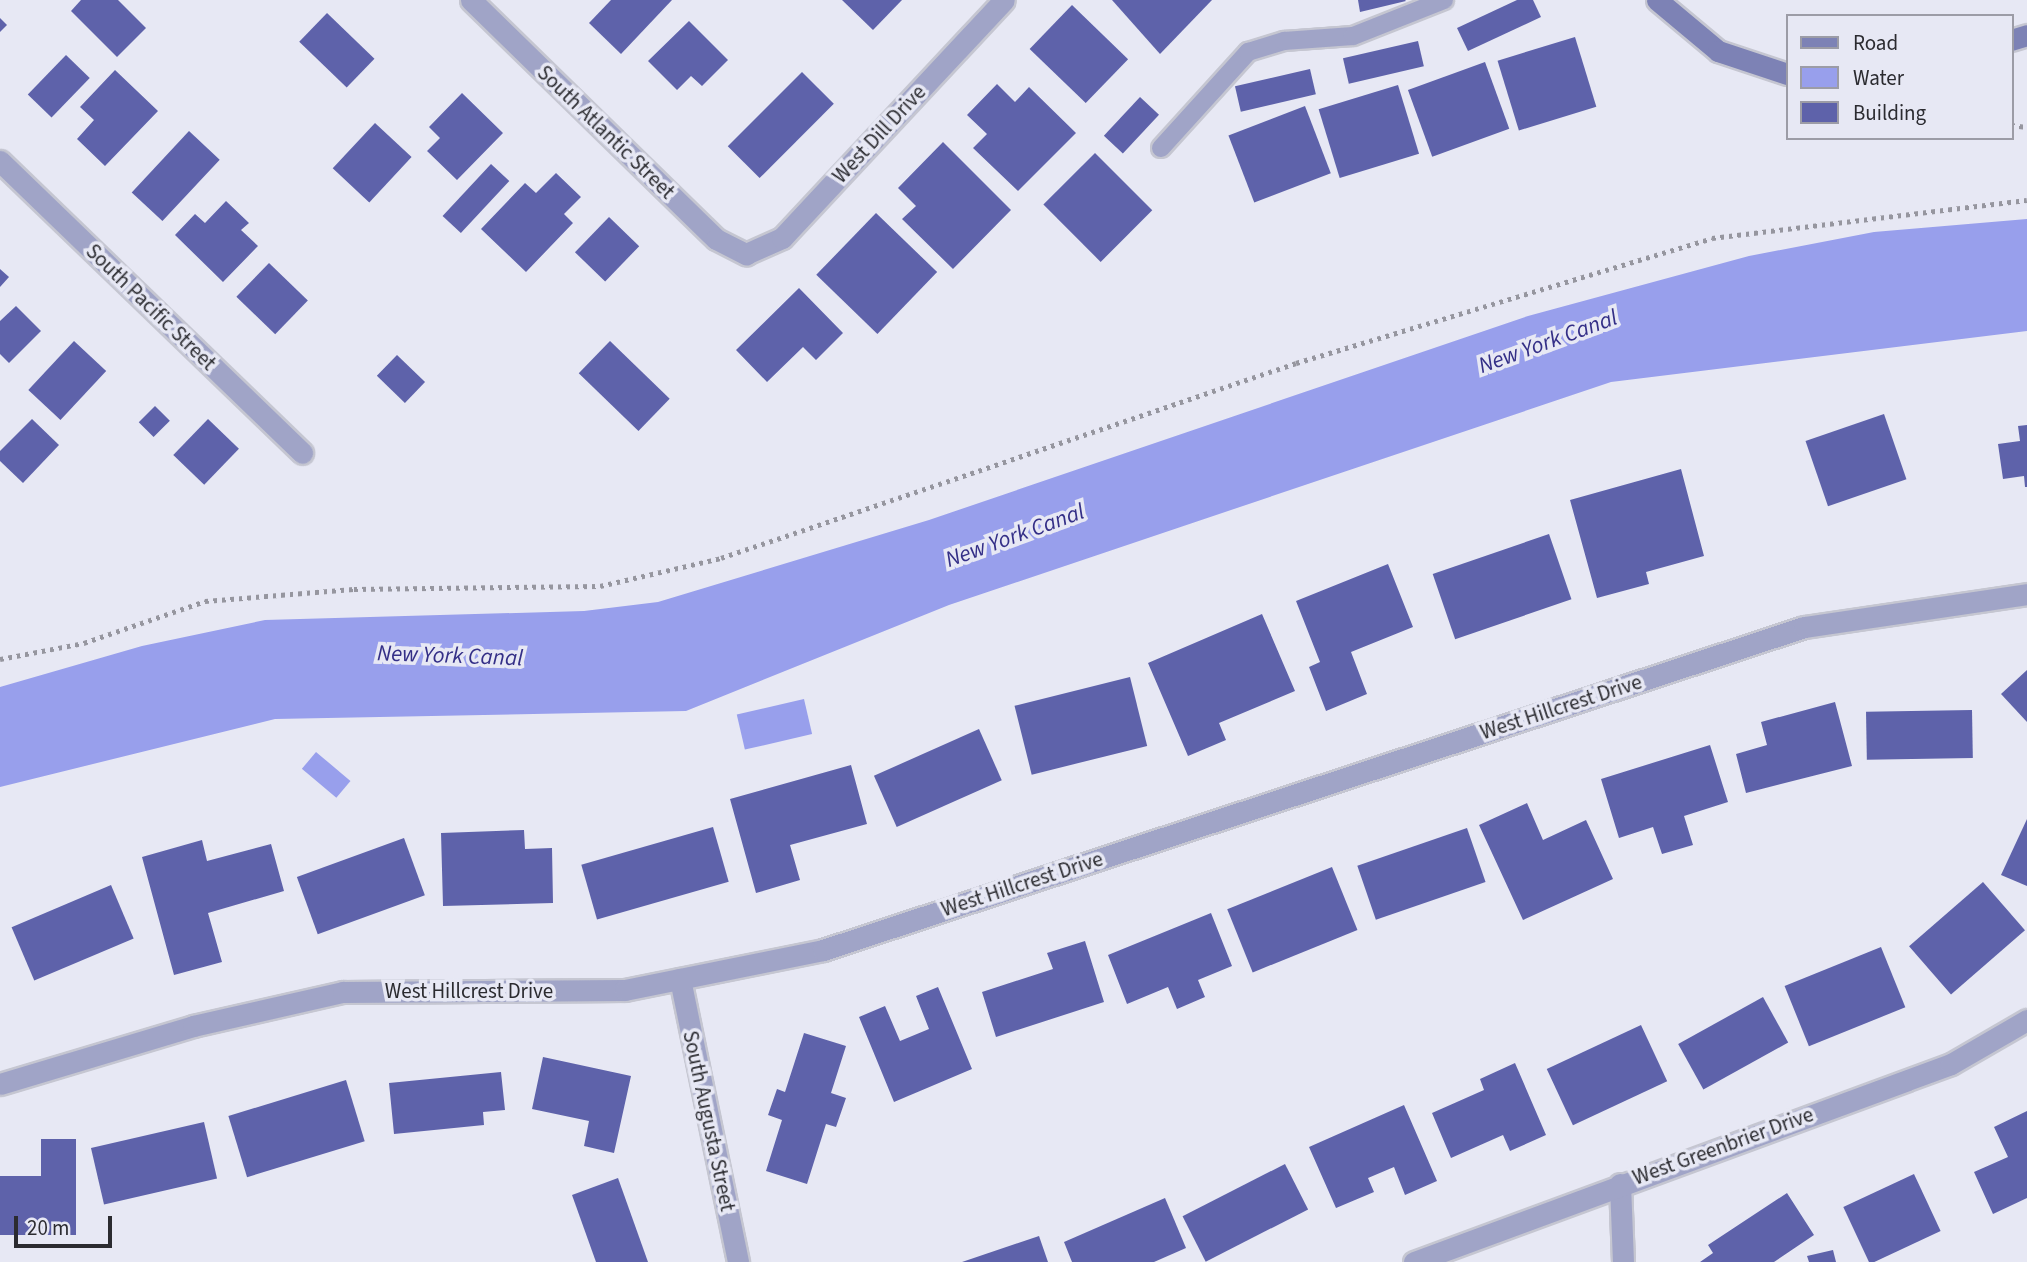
<!DOCTYPE html>
<html>
<head>
<meta charset="utf-8">
<style>
	body { margin:0 }
	#map { position:relative; width:2027px; height:1262px; overflow:hidden; background:#e7e8f4; font-family:"Source Sans 3",sans-serif }
	div>[style] { position:absolute }
	[style*='--x'] { left:calc(var(--x)*1px); top:calc(var(--y)*1px); width:calc(var(--w)*1px); rotate:calc(var(--a)*1deg) }
	.water>* { inset:0; background:#989fec; transform-origin:0 0 }
	.building>* { inset:0; background:#5e62aa; transform-origin:0 0 }
	.path>* { height:4.5px; margin-top:-2.25px; transform-origin:0; background:repeating-linear-gradient(90deg,#96969f 0 3.5px,transparent 0 8.5px) }
	.roads { filter:drop-shadow(2px 0 #c5c6d1) drop-shadow(-2px 0 #c5c6d1) drop-shadow(0 2px #c5c6d1) drop-shadow(0 -2px #c5c6d1) }
	.lane>* { height:18px; margin:-9px; padding:0 9px; transform-origin:9px; border-radius:9px; background:#a0a4c7 }
	.street>* { height:21px; margin:-10.5px; padding:0 10.5px; transform-origin:10.5px; border-radius:10.5px; background:#a0a4c7 }
	.secondary>* { height:21px; margin:-10.5px; padding:0 10.5px; transform-origin:10.5px; border-radius:10.5px; background:#7d82b5 }
	span { translate:-50% -50%; white-space:nowrap; text-align:center; line-height:1.15; -webkit-text-stroke:7px #e7e8f4; paint-order:stroke }
	.street-label { font-size:21px; color:#2b2b30 }
	.water-label { font-size:23px; color:#342f87; font-style:italic }
	.legend { position:absolute; left:1786px; top:14px; width:228px; height:126px; box-sizing:border-box; background:#e7e8f4; border:2px solid #9c9ca6; margin:0; padding:9px 12px; list-style:none; font-size:21px; color:#2b2b30 }
	.legend li { display:flex; align-items:center; gap:14px; height:35px }
	.legend b { width:35px; border:2px solid #9c9ca6 }
	.scale { position:absolute; left:14px; top:1216px; width:98px; height:32px; box-sizing:border-box; border:4px solid #2b2b30; border-top:0; padding-left:9px; font-size:21px; line-height:24px; white-space:nowrap; color:#2b2b30; -webkit-text-stroke:5px #e7e8f4; paint-order:stroke }
</style>
</head>
<body>
<div id="map">
	<div class="water">
		<i style="clip-path:polygon(2027px 219px,2027px 331px,1611px 382px,949px 605px,686px 711px,275px 719px,0 787px,0 687px,142px 646px,265px 620px,584px 611px,658px 602px,929px 520px,1528px 316px,1749px 256px,1874px 232px)"></i>
		<i style="left:804px;top:699px;width:36px;height:69px;rotate:77deg"></i>
		<i style="left:316px;top:752px;width:45px;height:22px;rotate:40deg"></i>
	</div>
	<div class="building">
		<i style="clip-path:polygon(81px 0,118px 0,146px 28px,117px 57px,71px 11px)"></i>
		<i style="clip-path:polygon(611px 0,672px 0,621px 54px,589px 23px)"></i>
		<i style="clip-path:polygon(842px 0,902px 0,873px 30px)"></i>
		<i style="clip-path:polygon(1112px 0,1212px 0,1160px 54px)"></i>
		<i style="clip-path:polygon(1358px 0,1405px 0,1406px 1px,1360px 12px)"></i>
		<i style="clip-path:polygon(1517px 0,1533px 0,1541px 17px,1468px 51px,1457px 28px)"></i>
		<i style="left:1072px;top:5px;width:78px;height:61px;rotate:44deg"></i>
		<i style="left:327px;top:13px;width:66px;height:40px;rotate:44deg"></i>
		<i style="clip-path:polygon(0 18px,7px 25px,0 32px)"></i>
		<i style="clip-path:polygon(689px 21px,728px 60px,702px 86px,691px 76px,677px 90px,648px 61px)"></i>
		<i style="left:1575px;top:37px;width:73px;height:81px;rotate:73deg"></i>
		<i style="left:1418px;top:41px;width:26px;height:77px;rotate:77deg"></i>
		<i style="left:66px;top:55px;width:33px;height:55px;rotate:44deg"></i>
		<i style="left:1485px;top:62px;width:71px;height:82px;rotate:70deg"></i>
		<i style="left:1310px;top:69px;width:26px;height:77px;rotate:77deg"></i>
		<i style="clip-path:polygon(115px 70px,158px 111px,105px 166px,77px 139px,94px 120px,80px 107px)"></i>
		<i style="left:802px;top:72px;width:45px;height:105px;rotate:45deg"></i>
		<i style="clip-path:polygon(997px 84px,1015px 102px,1029px 87px,1076px 133px,1018px 191px,973px 148px,987px 134px,967px 115px)"></i>
		<i style="left:1398px;top:85px;width:72px;height:83px;rotate:73deg"></i>
		<i style="clip-path:polygon(462px 93px,503px 133px,457px 180px,427px 151px,440px 138px,429px 127px)"></i>
		<i style="left:1140px;top:97px;width:26px;height:53px;rotate:43deg"></i>
		<i style="left:1305px;top:106px;width:72px;height:82px;rotate:69deg"></i>
		<i style="left:375px;top:123px;width:50px;height:62px;rotate:43deg"></i>
		<i style="left:189px;top:131px;width:42px;height:84px;rotate:43deg"></i>
		<i style="clip-path:polygon(943px 142px,1011px 210px,953px 269px,902px 219px,916px 206px,898px 188px)"></i>
		<i style="left:1095px;top:153px;width:81px;height:73px;rotate:45deg"></i>
		<i style="left:491px;top:164px;width:25px;height:71px;rotate:43deg"></i>
		<i style="clip-path:polygon(556px 173px,581px 197px,564px 214px,573px 223px,526px 272px,481px 229px,525px 183px,536px 193px)"></i>
		<i style="clip-path:polygon(226px 201px,249px 223px,241px 230px,258px 246px,223px 282px,175px 235px,195px 214px,205px 223px)"></i>
		<i style="left:876px;top:213px;width:85px;height:86px;rotate:44deg"></i>
		<i style="left:609px;top:217px;width:42px;height:49px;rotate:44deg"></i>
		<i style="left:269px;top:263px;width:54px;height:47px;rotate:44deg"></i>
		<i style="clip-path:polygon(0 269px,9px 277px,0 287px)"></i>
		<i style="clip-path:polygon(799px 288px,843px 333px,816px 360px,803px 347px,767px 382px,736px 350px)"></i>
		<i style="clip-path:polygon(16px 306px,41px 331px,9px 363px,0 354px,0 321px)"></i>
		<i style="left:74px;top:341px;width:44px;height:67px;rotate:43deg"></i>
		<i style="left:610px;top:341px;width:83px;height:45px;rotate:44deg"></i>
		<i style="left:397px;top:355px;width:39px;height:29px;rotate:44deg"></i>
		<i style="left:155px;top:406px;width:21px;height:23px;rotate:45deg"></i>
		<i style="left:1884px;top:414px;width:69px;height:83px;rotate:71deg"></i>
		<i style="clip-path:polygon(32px 419px,59px 445px,23px 483px,0 461px,0 451px)"></i>
		<i style="left:208px;top:419px;width:43px;height:50px;rotate:44deg"></i>
		<i style="clip-path:polygon(2027px 425px,2027px 487px,2025px 487px,2024px 476px,2003px 479px,1998px 444px,2020px 441px,2018px 426px)"></i>
		<i style="clip-path:polygon(1681px 469px,1704px 556px,1646px 572px,1649px 584px,1597px 598px,1570px 500px)"></i>
		<i style="left:1549px;top:534px;width:69px;height:123px;rotate:71deg"></i>
		<i style="clip-path:polygon(1388px 564px,1413px 627px,1351px 652px,1367px 694px,1326px 711px,1309px 667px,1320px 662px,1296px 601px)"></i>
		<i style="clip-path:polygon(1262px 614px,1295px 691px,1219px 723px,1226px 740px,1188px 756px,1148px 663px)"></i>
		<i style="clip-path:polygon(2027px 670px,2027px 722px,2001px 694px)"></i>
		<i style="left:1130px;top:677px;width:71px;height:119px;rotate:76deg"></i>
		<i style="clip-path:polygon(1835px 702px,1852px 766px,1746px 793px,1736px 754px,1767px 745px,1761px 722px)"></i>
		<i style="left:1972px;top:710px;width:48px;height:106px;rotate:89deg"></i>
		<i style="left:979px;top:729px;width:56px;height:115px;rotate:66deg"></i>
		<i style="clip-path:polygon(1710px 745px,1728px 802px,1684px 816px,1693px 845px,1662px 854px,1653px 827px,1619px 838px,1601px 779px)"></i>
		<i style="clip-path:polygon(851px 765px,867px 824px,790px 845px,800px 880px,756px 893px,730px 799px)"></i>
		<i style="clip-path:polygon(1527px 803px,1543px 840px,1586px 820px,1613px 879px,1523px 920px,1479px 825px)"></i>
		<i style="clip-path:polygon(2027px 819px,2027px 886px,2001px 875px)"></i>
		<i style="left:713px;top:827px;width:57px;height:137px;rotate:74deg"></i>
		<i style="left:1467px;top:828px;width:57px;height:116px;rotate:71deg"></i>
		<i style="clip-path:polygon(524px 830px,525px 849px,552px 848px,553px 903px,443px 906px,441px 833px)"></i>
		<i style="left:404px;top:838px;width:61px;height:114px;rotate:70deg"></i>
		<i style="clip-path:polygon(202px 840px,207px 861px,271px 844px,284px 891px,208px 913px,222px 962px,174px 975px,142px 857px)"></i>
		<i style="left:1332px;top:867px;width:68px;height:113px;rotate:68deg"></i>
		<i style="left:1983px;top:882px;width:64px;height:98px;rotate:49deg"></i>
		<i style="left:111px;top:885px;width:58px;height:108px;rotate:67deg"></i>
		<i style="clip-path:polygon(1211px 913px,1232px 966px,1198px 980px,1205px 997px,1177px 1009px,1168px 987px,1127px 1004px,1108px 955px)"></i>
		<i style="clip-path:polygon(1085px 941px,1104px 1002px,996px 1037px,982px 992px,1053px 969px,1047px 953px)"></i>
		<i style="left:1881px;top:947px;width:65px;height:104px;rotate:68deg"></i>
		<i style="clip-path:polygon(938px 987px,972px 1069px,894px 1102px,859px 1017px,885px 1006px,900px 1041px,929px 1029px,916px 996px)"></i>
		<i style="left:1763px;top:997px;width:52px;height:97px;rotate:61deg"></i>
		<i style="left:1641px;top:1025px;width:62px;height:104px;rotate:65deg"></i>
		<i style="clip-path:polygon(804px 1033px,846px 1046px,831px 1093px,846px 1098px,836px 1127px,826px 1124px,807px 1184px,766px 1171px,782px 1120px,768px 1115px,777px 1089px,785px 1092px)"></i>
		<i style="clip-path:polygon(543px 1057px,631px 1076px,614px 1153px,584px 1146px,589px 1121px,532px 1109px)"></i>
		<i style="clip-path:polygon(1515px 1063px,1546px 1135px,1510px 1151px,1503px 1135px,1451px 1158px,1432px 1113px,1484px 1090px,1480px 1079px)"></i>
		<i style="clip-path:polygon(501px 1072px,505px 1110px,483px 1112px,484px 1125px,394px 1134px,389px 1083px)"></i>
		<i style="left:346px;top:1080px;width:64px;height:123px;rotate:73deg"></i>
		<i style="clip-path:polygon(1404px 1105px,1437px 1181px,1405px 1195px,1394px 1167px,1368px 1178px,1374px 1192px,1336px 1208px,1309px 1147px)"></i>
		<i style="clip-path:polygon(2027px 1111px,2027px 1198px,1993px 1214px,1974px 1172px,2008px 1157px,1994px 1127px)"></i>
		<i style="left:204px;top:1122px;width:58px;height:116px;rotate:77deg"></i>
		<i style="clip-path:polygon(41px 1139px,76px 1139px,76px 1235px,0 1235px,0 1176px,41px 1176px)"></i>
		<i style="left:1285px;top:1164px;width:51px;height:115px;rotate:63deg"></i>
		<i style="left:1914px;top:1174px;width:63px;height:78px;rotate:65deg"></i>
		<i style="clip-path:polygon(618px 1178px,648px 1262px,596px 1262px,572px 1195px)"></i>
		<i style="clip-path:polygon(1787px 1193px,1814px 1235px,1774px 1262px,1700px 1262px,1713px 1253px,1708px 1245px)"></i>
		<i style="clip-path:polygon(1165px 1198px,1186px 1248px,1154px 1262px,1072px 1262px,1064px 1242px)"></i>
		<i style="clip-path:polygon(1039px 1236px,1048px 1262px,962px 1262px)"></i>
		<i style="clip-path:polygon(1833px 1250px,1836px 1262px,1809px 1262px,1807px 1256px)"></i>
	</div>
	<div class="path">
		<i style="--x:2011;--y:125;--w:16;--a:7"></i>
		<i style="--x:0;--y:659;--w:86;--a:-10.8"></i>
		<i style="--x:84;--y:643;--w:128;--a:-19.1"></i>
		<i style="--x:205;--y:601;--w:149;--a:-4.6"></i>
		<i style="--x:354;--y:589;--w:246;--a:-0.7"></i>
		<i style="--x:600;--y:586;--w:124;--a:-13"></i>
		<i style="--x:721;--y:558;--w:607;--a:-18.73"></i>
		<i style="--x:1296;--y:363;--w:434;--a:-16.7"></i>
		<i style="--x:1712;--y:238;--w:317;--a:-6.9"></i>
	</div>
	<div class="roads">
		<div class="lane">
			<i style="--x:1161;--y:148;--w:130;--a:-47.8"></i>
			<i style="--x:1248;--y:52;--w:38;--a:-17"></i>
			<i style="--x:1284;--y:41;--w:69;--a:-4.1"></i>
			<i style="--x:1353;--y:36;--w:98;--a:-21.6"></i>
		</div>
		<div class="street">
			<i style="--x:471;--y:0;--w:342;--a:44.3"></i>
			<i style="--x:716;--y:239;--w:34;--a:27"></i>
			<i style="--x:746;--y:254;--w:39;--a:-24"></i>
			<i style="--x:782;--y:238;--w:325;--a:-47"></i>
			<i style="--x:0;--y:161;--w:420;--a:44"></i>
			<i style="--x:680;--y:979;--w:289;--a:78.4"></i>
			<i style="--x:0;--y:1084;--w:202;--a:-16.7"></i>
			<i style="--x:193;--y:1026;--w:154;--a:-12.8"></i>
			<i style="--x:343;--y:992;--w:282;--a:-0.4"></i>
			<i style="--x:625;--y:990;--w:202;--a:-11.4"></i>
			<i style="--x:823;--y:950;--w:1033;--a:-18.22"></i>
			<i style="--x:1804;--y:627;--w:225;--a:-8.4"></i>
			<i style="--x:1620;--y:1184;--w:78;--a:87.8"></i>
			<i style="--x:1414;--y:1262;--w:572;--a:-20.24"></i>
			<i style="--x:1951;--y:1064;--w:88;--a:-30.1"></i>
		</div>
		<div class="secondary">
			<i style="--x:1657;--y:0;--w:80;--a:39.9"></i>
			<i style="--x:1718;--y:51;--w:73;--a:18.4"></i>
			<i style="--x:2011;--y:40;--w:17;--a:-17"></i>
		</div>
	</div>
	<div class="street-label">
		<span style="left:606px;top:132px;rotate:44deg">South Atlantic Street</span>
		<span style="left:879px;top:134px;rotate:-47deg">West Dill Drive</span>
		<span style="left:151px;top:307px;rotate:44deg">South Pacific Street</span>
		<span style="left:1561px;top:707px;rotate:-18deg">West Hillcrest Drive</span>
		<span style="left:1022px;top:884px;rotate:-18deg">West Hillcrest Drive</span>
		<span style="left:469px;top:991px">West Hillcrest Drive</span>
		<span style="left:709px;top:1121px;rotate:78deg">South Augusta Street</span>
		<span style="left:1723px;top:1146px;rotate:-20deg">West Greenbrier Drive</span>
	</div>
	<div class="water-label">
		<span style="left:1548px;top:342px;rotate:-20deg">New York Canal</span>
		<span style="left:1015px;top:536px;rotate:-20deg">New York Canal</span>
		<span style="left:450px;top:656px;rotate:2deg">New York Canal</span>
	</div>
	<ul class="legend">
	<li><b style="height:9px;background:#7d82b5"></b>Road</li>
	<li><b style="height:19px;background:#989fec"></b>Water</li>
	<li><b style="height:19px;background:#5e62aa"></b>Building</li>
	</ul>
	<div class="scale">20 m</div>
</div>
</body>
</html>
